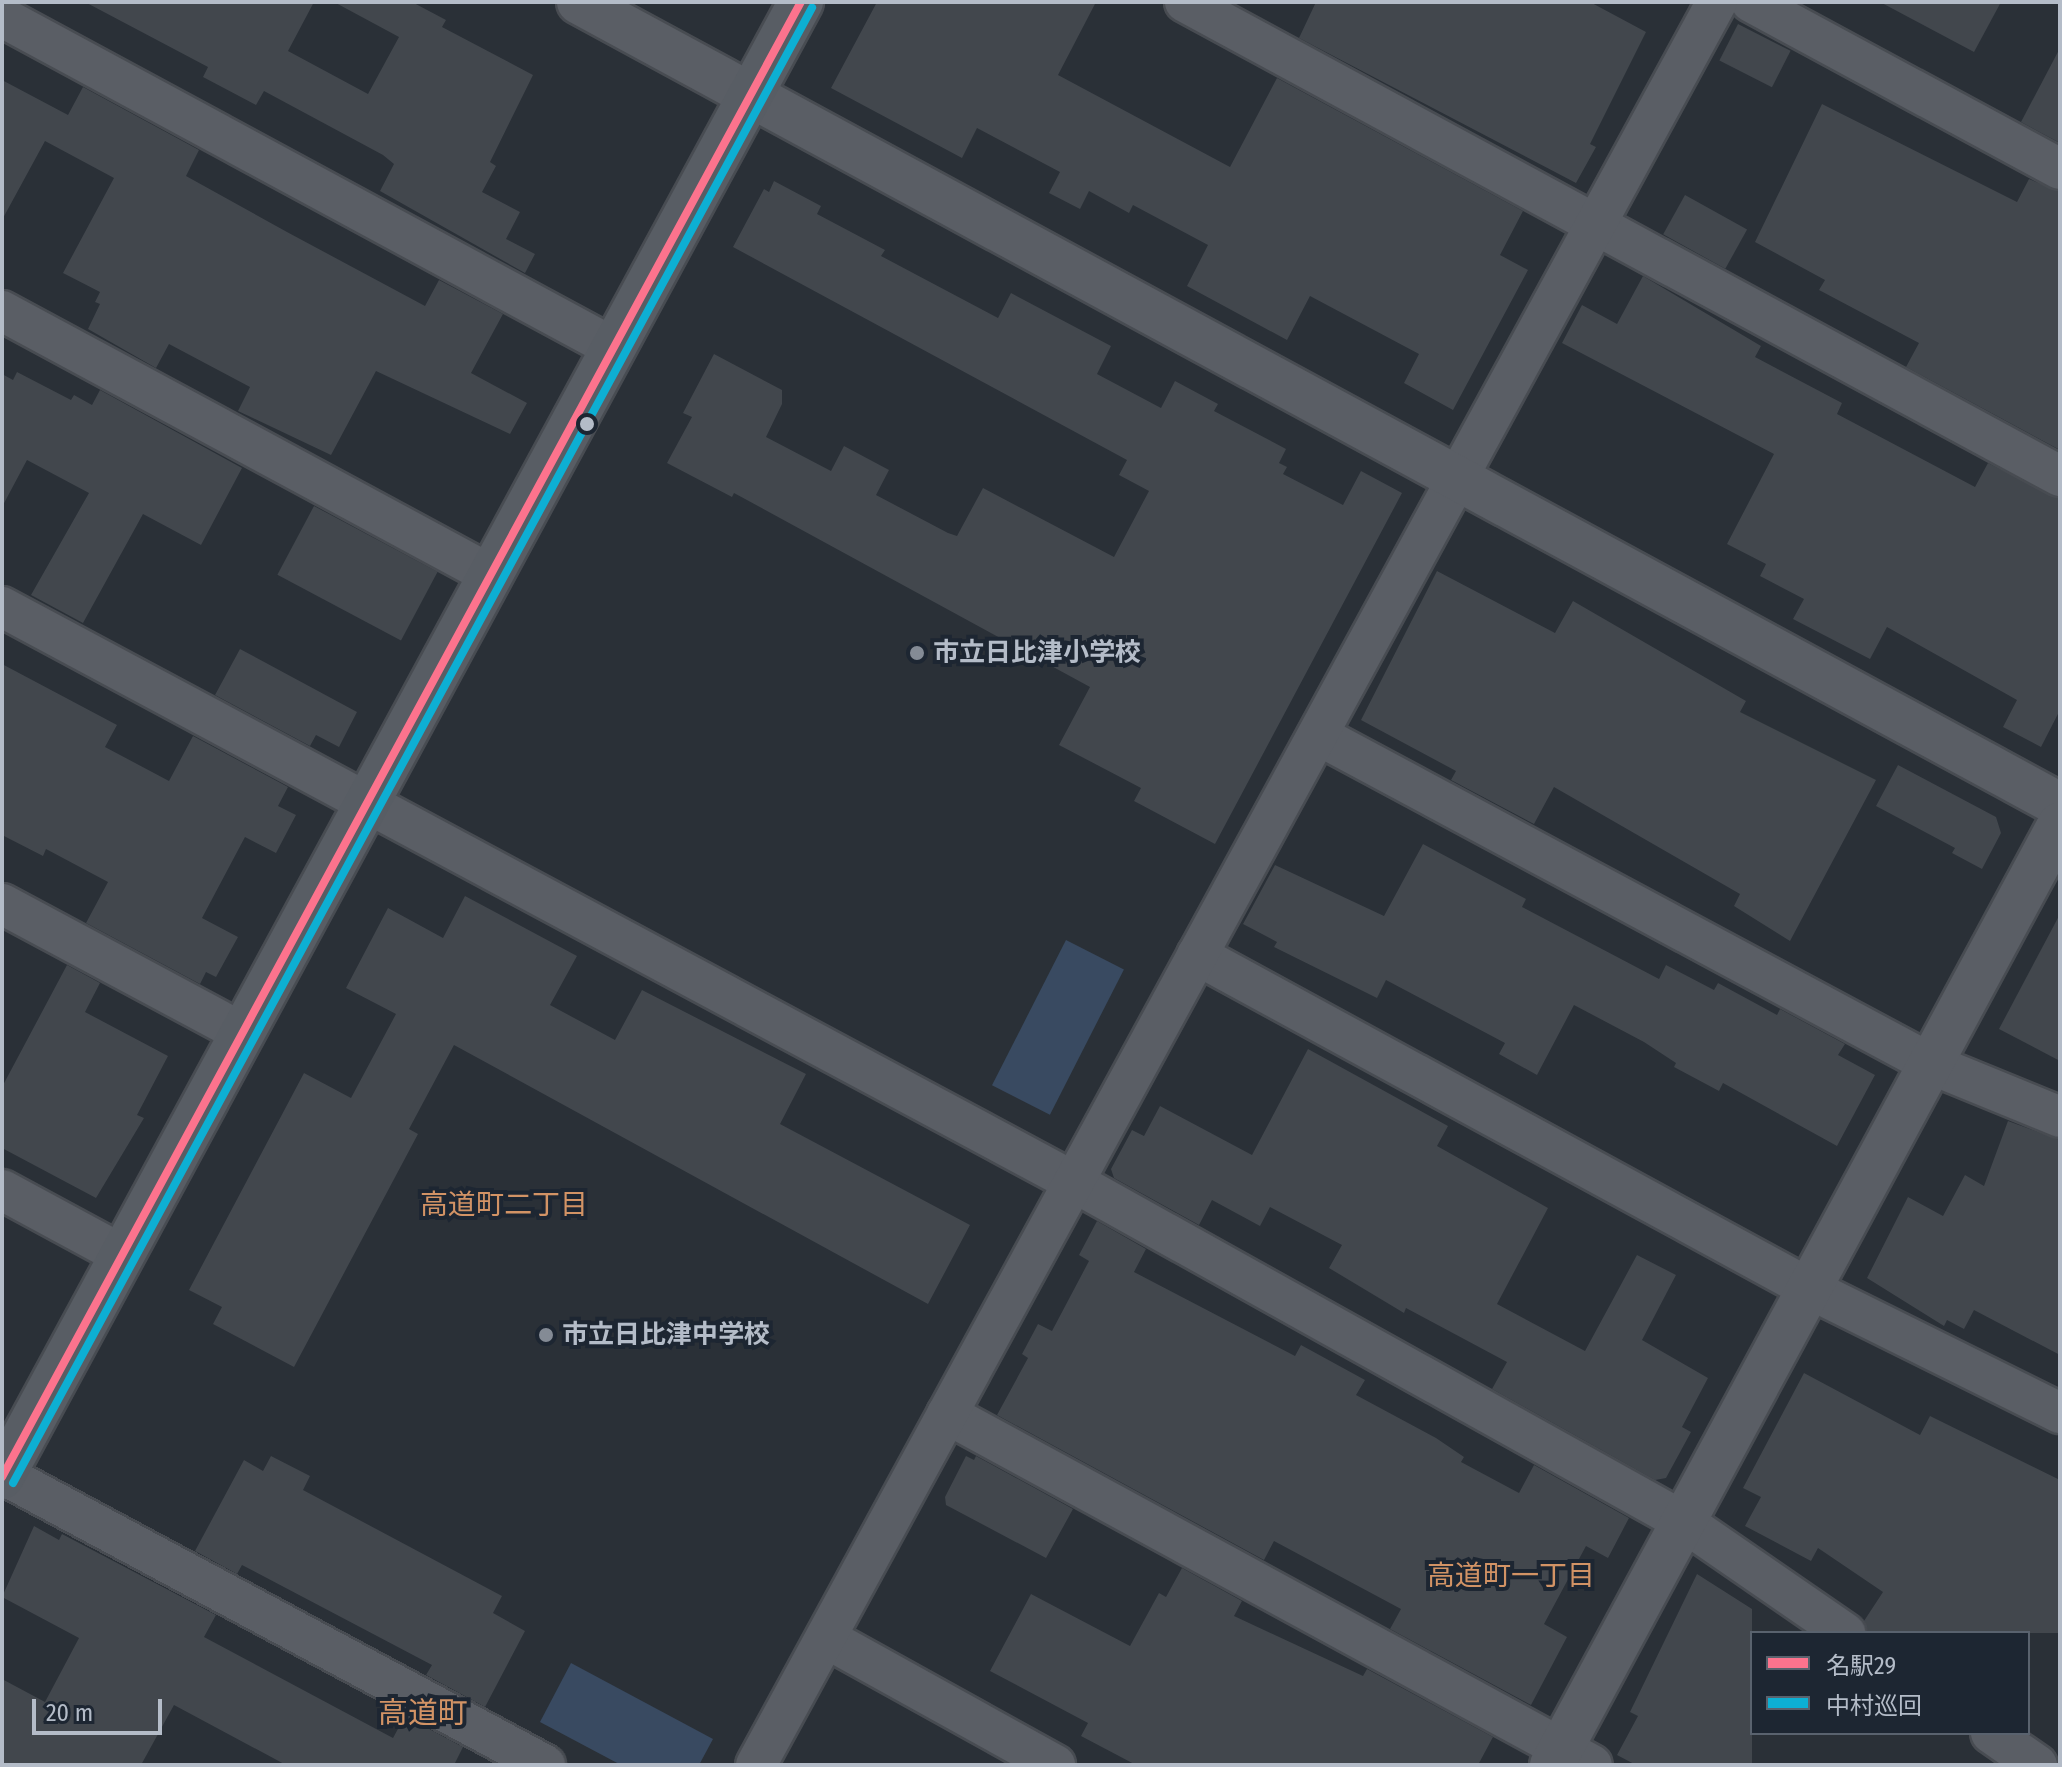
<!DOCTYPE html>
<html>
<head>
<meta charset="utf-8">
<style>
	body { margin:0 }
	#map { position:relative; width:2062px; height:1767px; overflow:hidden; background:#2a3037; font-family:"Fira Sans Condensed","Noto Sans JP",sans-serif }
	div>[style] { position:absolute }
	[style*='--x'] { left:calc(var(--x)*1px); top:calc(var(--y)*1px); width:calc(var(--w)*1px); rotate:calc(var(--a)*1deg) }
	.water>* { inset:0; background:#394a61; transform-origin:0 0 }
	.building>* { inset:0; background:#42474d; transform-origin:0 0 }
	.roads { filter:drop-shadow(2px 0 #484c52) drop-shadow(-2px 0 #484c52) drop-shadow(0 2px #484c52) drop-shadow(0 -2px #484c52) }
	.minor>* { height:40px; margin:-20px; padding:0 20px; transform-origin:20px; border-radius:20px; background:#5a5e65 }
	.tertiary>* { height:44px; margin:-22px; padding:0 22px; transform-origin:22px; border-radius:22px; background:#5a5e65 }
	.secondary>* { height:44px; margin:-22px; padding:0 22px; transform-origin:22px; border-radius:22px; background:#585d64 }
	.bus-1>* { height:8px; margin:-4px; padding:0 4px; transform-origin:4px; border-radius:4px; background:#fc738d }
	.bus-2>* { height:8px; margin:-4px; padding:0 4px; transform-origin:4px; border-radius:4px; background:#0dafd3 }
	.dots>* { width:22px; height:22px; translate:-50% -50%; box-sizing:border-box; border:4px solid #1d2632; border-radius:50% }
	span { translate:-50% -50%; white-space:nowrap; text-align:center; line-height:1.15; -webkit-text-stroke:8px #1d2632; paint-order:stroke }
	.poi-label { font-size:26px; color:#b4bcc8; font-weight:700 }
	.left { translate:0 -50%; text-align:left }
	.neighbourhood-label { font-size:28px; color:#d29365 }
	.quarter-label { font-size:30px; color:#d29365 }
	.frame { position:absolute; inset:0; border:4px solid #b4bcc8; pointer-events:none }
	.legend { position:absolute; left:1750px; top:1631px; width:280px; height:104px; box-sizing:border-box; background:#1d2632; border:2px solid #59626e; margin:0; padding:10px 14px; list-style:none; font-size:24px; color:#b4bcc8 }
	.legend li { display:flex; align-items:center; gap:16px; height:40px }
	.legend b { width:40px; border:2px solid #59626e }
	.scale { position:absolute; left:32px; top:1699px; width:130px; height:36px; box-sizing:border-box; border:4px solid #b4bcc8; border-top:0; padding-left:10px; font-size:24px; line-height:28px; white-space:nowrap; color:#b4bcc8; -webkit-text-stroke:6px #1d2632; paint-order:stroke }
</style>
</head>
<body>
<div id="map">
	<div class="water">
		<i style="left:1066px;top:940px;width:65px;height:163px;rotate:27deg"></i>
		<i style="clip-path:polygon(571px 1663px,713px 1739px,699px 1765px,621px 1765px,540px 1722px)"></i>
	</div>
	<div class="building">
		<i style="clip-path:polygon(85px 2px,314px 2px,288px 51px,368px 94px,399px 37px,334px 2px,412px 2px,446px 20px,442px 27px,533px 75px,490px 162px,496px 166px,482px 192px,520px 212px,506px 239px,535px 254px,525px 273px,380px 191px,394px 164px,383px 155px,264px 91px,256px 105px,203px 77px,208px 67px)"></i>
		<i style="clip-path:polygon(877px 2px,1096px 2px,1058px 75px,1230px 167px,1277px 78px,1523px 211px,1500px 255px,1528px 270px,1453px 410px,1404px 383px,1419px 354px,1310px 296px,1287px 340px,1187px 286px,1208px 245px,1133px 205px,1129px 213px,1089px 191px,1080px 209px,1049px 193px,1060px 172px,977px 128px,962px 158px,831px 88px)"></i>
		<i style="clip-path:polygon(1316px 2px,1590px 2px,1646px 32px,1590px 144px,1596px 147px,1576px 183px,1299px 38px)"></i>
		<i style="clip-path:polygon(1880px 2px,2001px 2px,1974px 52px)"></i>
		<i style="left:1738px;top:24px;width:59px;height:41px;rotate:27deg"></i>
		<i style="clip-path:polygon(2060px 48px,2060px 143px,2021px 122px)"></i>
		<i style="clip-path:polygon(2px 80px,68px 115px,83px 87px,199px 150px,186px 176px,287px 232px,425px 306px,439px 280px,503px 314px,471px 373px,527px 403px,510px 434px,376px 371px,331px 455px,238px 411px,250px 387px,169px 344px,156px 368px,88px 329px,100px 304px,95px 302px,100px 292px,63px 273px,114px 178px,45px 141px,2px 220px)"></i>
		<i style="clip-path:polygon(1822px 104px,2017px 202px,2029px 179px,2060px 192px,2060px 450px,1906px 367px,1919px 343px,1819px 290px,1825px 280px,1755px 242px)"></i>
		<i style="clip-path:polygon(774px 181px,821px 206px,817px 214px,885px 250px,881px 256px,998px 318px,1011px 293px,1111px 346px,1097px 374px,1161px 408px,1175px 381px,1218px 404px,1214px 411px,1286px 449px,1279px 463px,1287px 467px,1283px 474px,1343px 505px,1361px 471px,1402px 493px,1215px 844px,1134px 801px,1141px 788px,1059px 745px,1090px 687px,734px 493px,732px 497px,667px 463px,692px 417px,683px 413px,714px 354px,782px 390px,782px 404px,766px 437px,831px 471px,844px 446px,889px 470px,876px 495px,948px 533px,957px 536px,983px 488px,1114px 557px,1149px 491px,1119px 475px,1127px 460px,733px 247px,764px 189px,769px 192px)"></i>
		<i style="left:1685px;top:195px;width:71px;height:45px;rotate:29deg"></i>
		<i style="clip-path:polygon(1643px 276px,1761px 346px,1755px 357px,1842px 403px,1837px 414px,1975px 487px,1988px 463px,2060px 499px,2060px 710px,2041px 747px,2003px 727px,2017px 700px,1887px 627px,1870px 659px,1793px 619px,1804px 599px,1760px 576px,1766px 564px,1727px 544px,1774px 454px,1562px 343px,1582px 305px,1617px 324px)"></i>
		<i style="clip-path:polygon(17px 372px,71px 400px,74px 395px,92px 405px,100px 390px,242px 468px,201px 545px,143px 514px,83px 623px,31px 595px,89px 493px,27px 460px,2px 507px,2px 374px,13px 380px)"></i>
		<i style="left:314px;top:506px;width:140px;height:78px;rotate:28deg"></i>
		<i style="clip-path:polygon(1437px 571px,1555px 633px,1573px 601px,1746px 701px,1740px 712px,1876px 780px,1790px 941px,1734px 906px,1740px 894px,1554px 787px,1534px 824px,1451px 780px,1456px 771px,1361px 720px)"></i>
		<i style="clip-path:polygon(240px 649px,357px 712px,339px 747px,316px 735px,310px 746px,215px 695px)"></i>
		<i style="clip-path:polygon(2px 664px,117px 725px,105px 747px,169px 781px,193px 736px,288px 787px,278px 806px,296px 815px,276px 853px,245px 837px,202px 918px,238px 937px,216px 977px,206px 972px,200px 984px,86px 923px,108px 882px,46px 849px,43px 856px,2px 835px)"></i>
		<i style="clip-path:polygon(1898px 765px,1996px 817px,2001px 833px,1982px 869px,1952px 853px,1955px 848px,1876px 806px)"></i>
		<i style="clip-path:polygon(1423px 844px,1526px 899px,1522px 907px,1659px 979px,1666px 965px,1714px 990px,1718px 983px,1777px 1015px,1780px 1009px,1845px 1044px,1838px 1055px,1875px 1075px,1837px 1146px,1723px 1083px,1719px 1091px,1674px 1067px,1676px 1063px,1644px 1042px,1574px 1005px,1537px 1075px,1499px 1054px,1505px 1043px,1386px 980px,1377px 998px,1274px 947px,1277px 942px,1243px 924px,1275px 865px,1384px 916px)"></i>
		<i style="clip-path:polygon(465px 896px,577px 956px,550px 1005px,615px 1040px,642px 990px,806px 1074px,780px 1124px,970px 1225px,928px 1304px,454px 1045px,409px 1129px,418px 1134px,294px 1367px,213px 1324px,222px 1307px,189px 1290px,304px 1073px,351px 1098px,396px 1014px,346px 988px,388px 908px,443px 938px)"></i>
		<i style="clip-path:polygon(2060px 914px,2060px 1061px,1999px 1029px)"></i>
		<i style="clip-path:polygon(67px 965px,100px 983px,85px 1012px,168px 1056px,137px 1115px,144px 1118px,96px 1198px,2px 1148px,2px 1087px)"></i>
		<i style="clip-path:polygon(1308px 1049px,1448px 1126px,1437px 1146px,1548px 1208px,1497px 1304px,1585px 1351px,1637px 1255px,1676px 1275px,1642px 1340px,1708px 1378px,1682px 1427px,1691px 1432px,1666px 1478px,1655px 1480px,1492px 1389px,1507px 1362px,1406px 1308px,1404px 1313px,1329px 1268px,1342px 1245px,1270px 1207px,1260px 1226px,1212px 1200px,1199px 1225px,1114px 1178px,1111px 1169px,1132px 1130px,1144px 1136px,1160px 1106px,1252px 1155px)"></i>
		<i style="clip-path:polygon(2008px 1121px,2060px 1140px,2060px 1355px,1974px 1310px,1964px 1329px,1947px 1320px,1944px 1326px,1867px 1278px,1908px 1197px,1943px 1216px,1965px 1175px,1984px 1186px)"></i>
		<i style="clip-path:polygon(1097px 1221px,1146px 1249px,1134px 1272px,1295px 1356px,1301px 1345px,1365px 1380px,1356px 1395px,1436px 1438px,1464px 1457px,1461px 1462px,1519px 1493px,1534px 1465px,1629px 1518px,1608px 1558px,1586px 1546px,1544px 1624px,1567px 1637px,1531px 1705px,1390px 1629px,1401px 1609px,1274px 1541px,1264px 1560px,997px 1415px,1028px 1358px,1022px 1354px,1038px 1324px,1052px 1331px,1089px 1261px,1079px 1255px)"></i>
		<i style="clip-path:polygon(1804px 1373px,1920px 1435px,1930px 1416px,2060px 1480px,2060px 1633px,1868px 1633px,1864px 1621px,1883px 1592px,1818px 1548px,1811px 1561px,1745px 1526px,1761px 1497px,1743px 1488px)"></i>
		<i style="clip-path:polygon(271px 1456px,310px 1476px,303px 1490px,502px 1596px,493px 1613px,525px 1631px,485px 1707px,426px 1675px,432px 1665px,242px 1565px,237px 1574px,195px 1551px,244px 1460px,263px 1471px)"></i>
		<i style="clip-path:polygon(966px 1456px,974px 1460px,976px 1456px,1073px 1509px,1046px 1558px,946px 1505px,945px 1497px)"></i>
		<i style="clip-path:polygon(34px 1526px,59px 1540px,62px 1534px,216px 1615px,204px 1637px,393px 1738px,405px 1716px,463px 1747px,454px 1765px,286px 1765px,174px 1705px,141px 1765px,2px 1765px,2px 1679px,45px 1702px,79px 1638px,2px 1597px)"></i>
		<i style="clip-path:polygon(1182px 1568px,1242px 1601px,1234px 1616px,1363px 1676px,1367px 1669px,1493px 1737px,1478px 1765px,1136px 1765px,1081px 1736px,1088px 1723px,990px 1671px,1031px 1594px,1130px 1646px,1159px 1593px,1166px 1597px)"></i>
		<i style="clip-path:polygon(1697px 1574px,1752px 1609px,1752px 1765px,1636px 1765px,1617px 1755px,1638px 1716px,1630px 1712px)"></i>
	</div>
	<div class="roads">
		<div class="minor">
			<i style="--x:1185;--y:2;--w:995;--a:28.45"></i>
			<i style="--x:1751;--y:2;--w:351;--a:28.4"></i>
			<i style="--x:2;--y:17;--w:696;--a:28.41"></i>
			<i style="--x:2;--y:311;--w:556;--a:28.36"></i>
			<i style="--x:2;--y:607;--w:1216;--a:28.21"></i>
			<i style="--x:1074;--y:1182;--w:698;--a:29.13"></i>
			<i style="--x:1684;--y:1522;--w:196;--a:34.6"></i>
			<i style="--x:1318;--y:735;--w:696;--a:28.22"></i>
			<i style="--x:1931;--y:1064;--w:139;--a:22.3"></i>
			<i style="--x:2;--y:904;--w:273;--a:28.2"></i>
			<i style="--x:1197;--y:955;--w:698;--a:28.58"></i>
			<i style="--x:1810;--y:1289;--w:279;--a:26.4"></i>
			<i style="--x:2;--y:1190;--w:136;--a:28.4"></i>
			<i style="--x:947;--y:1414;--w:734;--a:28.55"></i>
			<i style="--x:2;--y:1474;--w:616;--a:28.19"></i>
			<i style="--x:826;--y:1638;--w:262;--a:29"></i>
			<i style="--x:1991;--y:1733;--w:56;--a:34.8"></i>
			<i style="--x:756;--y:1765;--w:2008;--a:-61.41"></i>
		</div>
		<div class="tertiary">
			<i style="--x:579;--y:2;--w:1685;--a:28.47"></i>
			<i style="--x:1552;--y:1765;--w:1069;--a:-61.64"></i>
		</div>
		<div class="secondary">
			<i style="--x:2;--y:1477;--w:1678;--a:-61.56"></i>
		</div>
	</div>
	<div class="bus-1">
		<i style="--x:2;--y:1477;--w:1678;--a:-61.56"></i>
	</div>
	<div class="bus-2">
		<i style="--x:13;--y:1483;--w:1678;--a:-61.56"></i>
	</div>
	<div class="dots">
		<i style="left:587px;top:424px;background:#b4bcc8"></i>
		<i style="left:917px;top:653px;background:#848b95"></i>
		<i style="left:546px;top:1335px;background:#848b95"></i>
	</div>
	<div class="poi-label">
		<span class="left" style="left:933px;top:653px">市立日比津小学校</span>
		<span class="left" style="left:562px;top:1335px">市立日比津中学校</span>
	</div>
	<div class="neighbourhood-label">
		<span style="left:504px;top:1205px">高道町二丁目</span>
		<span style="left:1511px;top:1576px">高道町一丁目</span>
	</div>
	<div class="quarter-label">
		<span style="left:423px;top:1713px">高道町</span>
	</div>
	<div class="frame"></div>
	<ul class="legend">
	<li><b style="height:10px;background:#fc738d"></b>名駅29</li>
	<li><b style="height:10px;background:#0dafd3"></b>中村巡回</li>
	</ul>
	<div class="scale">20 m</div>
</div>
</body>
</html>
